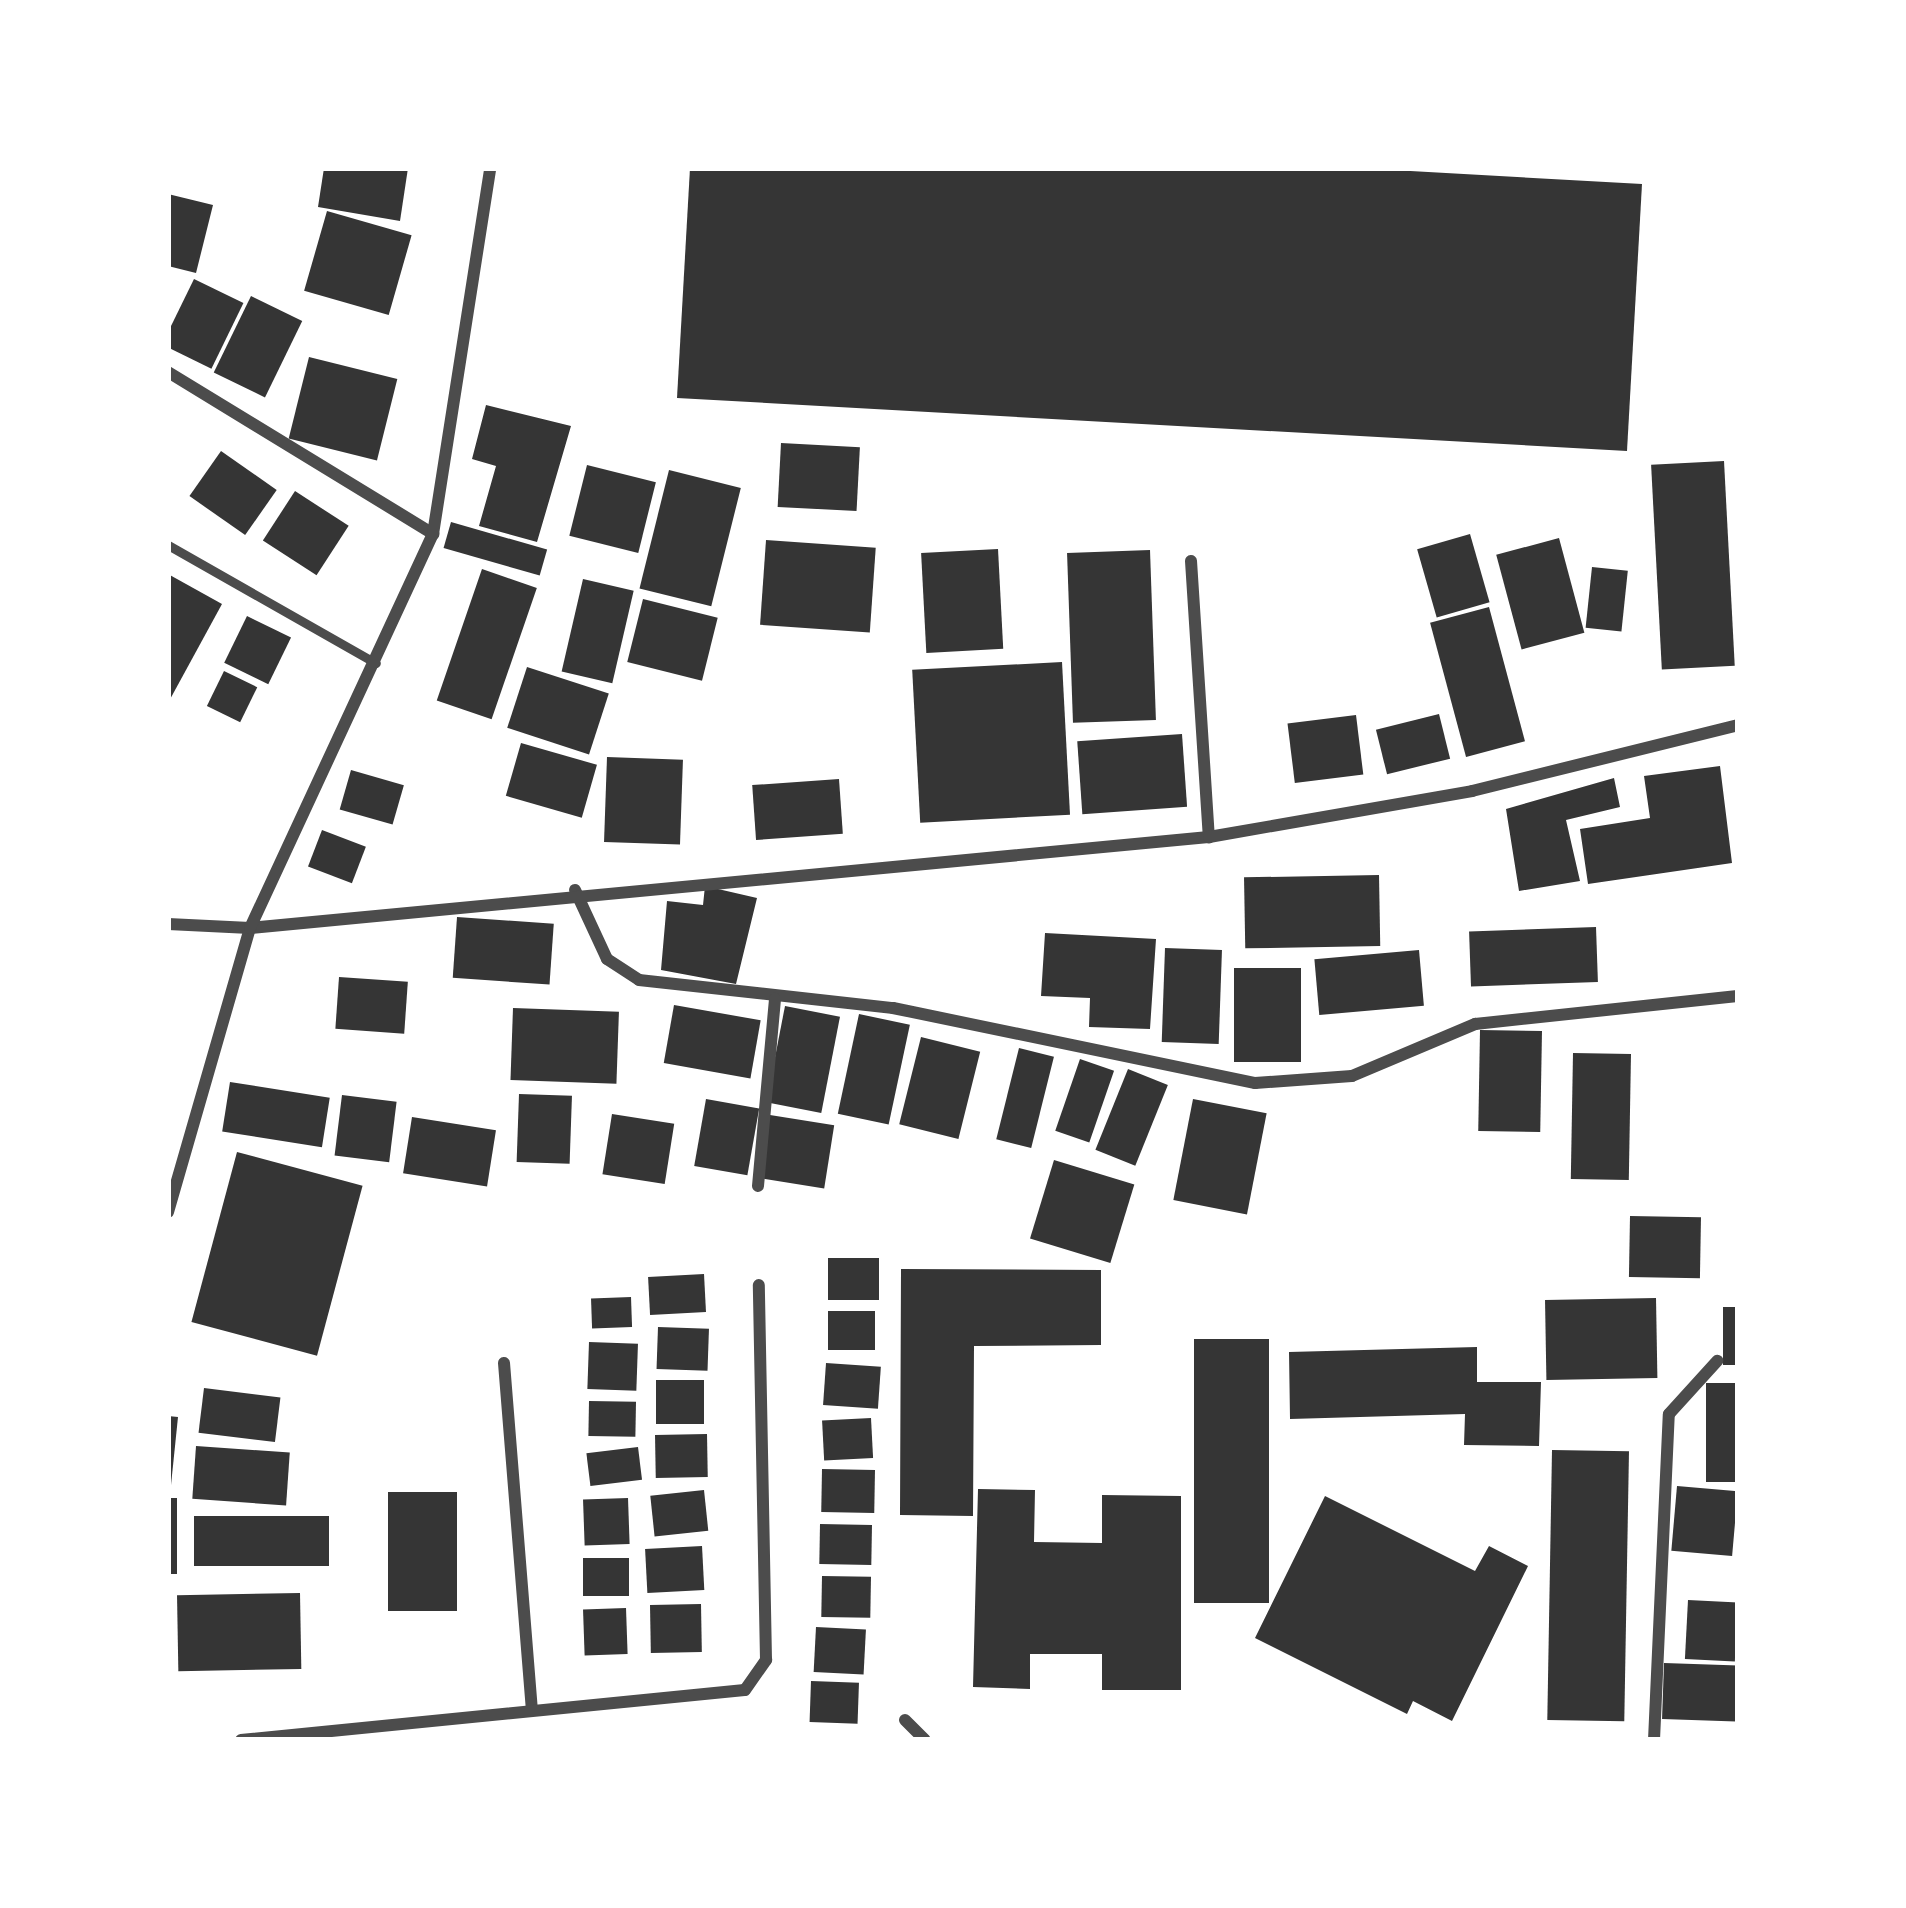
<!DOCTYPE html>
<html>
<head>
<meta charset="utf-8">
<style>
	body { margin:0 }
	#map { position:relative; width:1906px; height:1908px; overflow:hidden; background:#fff; font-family:"Public Sans",sans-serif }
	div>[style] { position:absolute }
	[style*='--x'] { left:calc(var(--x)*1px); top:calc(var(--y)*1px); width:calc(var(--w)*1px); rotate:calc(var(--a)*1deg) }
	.building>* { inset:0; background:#353535; transform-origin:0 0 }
	.service>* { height:9px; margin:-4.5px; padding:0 4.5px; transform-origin:4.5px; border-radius:4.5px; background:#4c4c4c }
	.minor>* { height:12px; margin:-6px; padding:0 6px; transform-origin:6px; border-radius:6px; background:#4c4c4c }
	span { translate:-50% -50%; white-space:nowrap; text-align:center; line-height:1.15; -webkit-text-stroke:10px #fff; paint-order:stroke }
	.frame { position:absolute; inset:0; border:171px solid #fff; pointer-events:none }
</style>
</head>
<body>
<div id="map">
	<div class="building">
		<i style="clip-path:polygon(324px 168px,408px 168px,400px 221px,318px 207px)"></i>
		<i style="clip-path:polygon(690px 168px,1357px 168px,1642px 184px,1627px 451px,677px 398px)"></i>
		<i style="clip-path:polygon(168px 194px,213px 205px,196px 273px,168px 266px)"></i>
		<i style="left:327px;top:211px;width:88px;height:83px;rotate:16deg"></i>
		<i style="left:194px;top:279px;width:55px;height:73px;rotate:26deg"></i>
		<i style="left:251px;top:296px;width:57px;height:85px;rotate:26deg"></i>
		<i style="left:309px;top:357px;width:91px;height:84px;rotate:14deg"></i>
		<i style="clip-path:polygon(486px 405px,571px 426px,537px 542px,479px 526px,496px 466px,472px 459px)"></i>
		<i style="left:781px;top:443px;width:79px;height:64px;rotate:3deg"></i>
		<i style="left:221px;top:451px;width:68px;height:55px;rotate:35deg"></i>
		<i style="left:1724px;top:461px;width:205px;height:73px;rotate:87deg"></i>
		<i style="left:587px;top:465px;width:71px;height:73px;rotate:14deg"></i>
		<i style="left:669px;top:470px;width:74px;height:122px;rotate:14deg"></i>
		<i style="left:295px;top:491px;width:64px;height:59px;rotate:33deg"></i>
		<i style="left:451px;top:522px;width:100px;height:27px;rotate:16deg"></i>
		<i style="left:1470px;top:534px;width:71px;height:55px;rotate:74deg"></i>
		<i style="left:1559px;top:538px;width:98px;height:65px;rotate:75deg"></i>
		<i style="left:766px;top:540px;width:110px;height:85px;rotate:4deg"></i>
		<i style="left:998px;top:549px;width:100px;height:77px;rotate:87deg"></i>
		<i style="left:1150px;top:550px;width:170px;height:83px;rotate:88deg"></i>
		<i style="left:1592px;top:567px;width:36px;height:61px;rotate:6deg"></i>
		<i style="left:482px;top:569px;width:58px;height:139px;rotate:19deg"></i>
		<i style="clip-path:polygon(168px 574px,222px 604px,168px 703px)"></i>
		<i style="left:583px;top:579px;width:52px;height:95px;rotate:13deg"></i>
		<i style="left:643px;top:599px;width:77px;height:65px;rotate:14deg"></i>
		<i style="left:1489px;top:607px;width:139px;height:61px;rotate:75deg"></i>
		<i style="left:247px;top:616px;width:49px;height:52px;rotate:26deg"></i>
		<i style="left:1062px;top:662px;width:153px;height:150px;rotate:87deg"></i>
		<i style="left:527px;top:667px;width:86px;height:64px;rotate:18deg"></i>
		<i style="left:224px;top:671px;width:37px;height:39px;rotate:26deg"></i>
		<i style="left:1439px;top:714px;width:46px;height:65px;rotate:76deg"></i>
		<i style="left:1356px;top:715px;width:60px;height:69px;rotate:83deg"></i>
		<i style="left:1182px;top:734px;width:73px;height:105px;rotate:86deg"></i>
		<i style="left:521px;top:743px;width:79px;height:55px;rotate:16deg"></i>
		<i style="left:607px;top:757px;width:76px;height:85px;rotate:2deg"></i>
		<i style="clip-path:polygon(1720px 766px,1732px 863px,1588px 884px,1580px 829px,1650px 818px,1644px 776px)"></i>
		<i style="left:351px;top:770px;width:55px;height:41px;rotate:16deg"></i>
		<i style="clip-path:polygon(1614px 778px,1620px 807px,1566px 820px,1580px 881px,1519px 891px,1506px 809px)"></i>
		<i style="left:839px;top:779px;width:55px;height:87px;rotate:86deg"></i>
		<i style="left:322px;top:830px;width:47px;height:39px;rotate:21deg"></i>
		<i style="left:1379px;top:875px;width:71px;height:135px;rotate:89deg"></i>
		<i style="clip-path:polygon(705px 886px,757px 898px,736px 984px,661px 970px,667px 901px,703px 905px)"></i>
		<i style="left:457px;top:917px;width:97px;height:61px;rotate:4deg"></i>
		<i style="left:1596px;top:927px;width:55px;height:127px;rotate:88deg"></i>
		<i style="clip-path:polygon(1045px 933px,1156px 939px,1150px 1029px,1089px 1027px,1090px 998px,1041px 996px)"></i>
		<i style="left:1165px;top:948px;width:57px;height:94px;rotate:2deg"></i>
		<i style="left:1419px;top:950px;width:56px;height:105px;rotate:85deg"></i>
		<i style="left:1234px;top:968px;width:67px;height:94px"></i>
		<i style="left:339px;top:977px;width:69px;height:52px;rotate:4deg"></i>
		<i style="left:674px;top:1005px;width:88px;height:59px;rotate:10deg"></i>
		<i style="left:785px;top:1006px;width:56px;height:98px;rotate:11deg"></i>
		<i style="left:513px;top:1008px;width:106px;height:72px;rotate:2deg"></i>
		<i style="left:859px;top:1014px;width:52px;height:102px;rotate:12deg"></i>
		<i style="left:1480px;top:1030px;width:62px;height:101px;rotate:1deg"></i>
		<i style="left:921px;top:1037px;width:61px;height:90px;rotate:14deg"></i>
		<i style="left:1019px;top:1048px;width:36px;height:94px;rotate:14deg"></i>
		<i style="left:1573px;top:1053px;width:58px;height:126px;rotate:1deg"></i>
		<i style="left:1080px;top:1059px;width:36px;height:76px;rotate:19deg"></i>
		<i style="left:1128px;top:1069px;width:43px;height:87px;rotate:22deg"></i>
		<i style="left:230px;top:1082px;width:101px;height:50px;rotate:9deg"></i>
		<i style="left:519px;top:1094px;width:53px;height:68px;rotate:2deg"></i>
		<i style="left:342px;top:1095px;width:55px;height:61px;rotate:7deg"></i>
		<i style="left:706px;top:1099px;width:54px;height:68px;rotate:10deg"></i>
		<i style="left:1193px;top:1099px;width:75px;height:103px;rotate:11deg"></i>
		<i style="left:612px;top:1114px;width:63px;height:61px;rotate:9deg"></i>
		<i style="left:770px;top:1115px;width:65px;height:64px;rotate:9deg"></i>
		<i style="left:412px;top:1117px;width:85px;height:57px;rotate:9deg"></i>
		<i style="left:237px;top:1152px;width:130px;height:176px;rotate:15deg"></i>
		<i style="left:1054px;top:1160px;width:84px;height:82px;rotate:17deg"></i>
		<i style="left:1630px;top:1216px;width:71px;height:61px;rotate:1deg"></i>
		<i style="left:879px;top:1258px;width:42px;height:51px;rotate:90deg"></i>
		<i style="clip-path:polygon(901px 1269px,1101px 1270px,1101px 1345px,974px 1346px,973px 1516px,900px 1515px)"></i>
		<i style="left:704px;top:1274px;width:38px;height:56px;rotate:87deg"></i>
		<i style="left:631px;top:1297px;width:30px;height:40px;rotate:88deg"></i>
		<i style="left:1656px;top:1298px;width:80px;height:111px;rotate:89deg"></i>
		<i style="left:1738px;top:1307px;width:58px;height:15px;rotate:90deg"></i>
		<i style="left:828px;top:1311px;width:47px;height:39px"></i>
		<i style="left:658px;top:1327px;width:51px;height:42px;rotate:2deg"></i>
		<i style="left:1194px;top:1339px;width:75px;height:264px"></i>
		<i style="left:589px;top:1342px;width:49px;height:47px;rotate:2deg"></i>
		<i style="clip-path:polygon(1477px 1347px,1477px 1382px,1541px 1382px,1539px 1446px,1464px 1445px,1465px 1414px,1290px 1419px,1289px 1352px)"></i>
		<i style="left:826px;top:1363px;width:55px;height:42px;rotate:4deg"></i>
		<i style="left:656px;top:1380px;width:48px;height:44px"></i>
		<i style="left:1706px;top:1383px;width:32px;height:99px"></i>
		<i style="left:204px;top:1388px;width:77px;height:45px;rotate:7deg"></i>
		<i style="left:589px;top:1401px;width:47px;height:35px;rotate:1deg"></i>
		<i style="clip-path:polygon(168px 1416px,178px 1417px,171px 1485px,168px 1485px)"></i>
		<i style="left:871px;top:1418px;width:40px;height:49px;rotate:87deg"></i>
		<i style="left:707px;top:1434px;width:43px;height:52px;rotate:89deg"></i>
		<i style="left:196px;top:1446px;width:94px;height:53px;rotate:4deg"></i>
		<i style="left:638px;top:1447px;width:33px;height:52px;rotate:83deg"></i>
		<i style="left:1552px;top:1450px;width:77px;height:270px;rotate:1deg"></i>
		<i style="left:822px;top:1469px;width:53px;height:43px;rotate:1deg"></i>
		<i style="left:1677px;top:1486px;width:61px;height:65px;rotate:5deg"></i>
		<i style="clip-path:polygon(978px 1489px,1035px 1490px,1034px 1542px,1102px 1543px,1102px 1495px,1181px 1496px,1181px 1690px,1102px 1690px,1102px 1654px,1030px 1654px,1030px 1689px,973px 1687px)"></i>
		<i style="left:704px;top:1490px;width:41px;height:54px;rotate:84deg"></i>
		<i style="left:457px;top:1492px;width:119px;height:69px;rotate:90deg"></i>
		<i style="clip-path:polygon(1325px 1496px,1475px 1571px,1489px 1546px,1528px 1566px,1452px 1721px,1413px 1701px,1407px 1714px,1255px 1638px)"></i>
		<i style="left:168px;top:1498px;width:9px;height:76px"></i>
		<i style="left:628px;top:1498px;width:46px;height:45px;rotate:88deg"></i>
		<i style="left:194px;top:1516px;width:135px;height:50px"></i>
		<i style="left:820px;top:1524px;width:52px;height:40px;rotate:1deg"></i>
		<i style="left:702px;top:1546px;width:44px;height:57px;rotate:87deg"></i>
		<i style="left:583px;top:1558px;width:46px;height:38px"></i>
		<i style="left:822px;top:1576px;width:49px;height:41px;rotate:1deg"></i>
		<i style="left:300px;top:1593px;width:76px;height:123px;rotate:89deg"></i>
		<i style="left:1688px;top:1600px;width:50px;height:59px;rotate:3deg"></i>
		<i style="left:701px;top:1604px;width:48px;height:51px;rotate:89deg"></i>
		<i style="left:626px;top:1608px;width:46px;height:43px;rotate:88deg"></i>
		<i style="left:816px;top:1627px;width:50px;height:45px;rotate:3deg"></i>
		<i style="left:1664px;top:1663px;width:74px;height:56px;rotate:2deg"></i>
		<i style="left:811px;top:1681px;width:48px;height:41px;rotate:2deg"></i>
	</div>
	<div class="service">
		<i style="--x:168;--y:545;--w:239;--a:29.6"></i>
	</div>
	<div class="minor">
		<i style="--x:168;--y:372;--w:311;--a:31.4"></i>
		<i style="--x:1191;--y:561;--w:277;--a:86.3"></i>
		<i style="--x:575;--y:890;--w:76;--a:65.1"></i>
		<i style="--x:607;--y:959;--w:38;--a:33"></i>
		<i style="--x:639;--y:980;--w:256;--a:6.3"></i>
		<i style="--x:893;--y:1008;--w:370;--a:11.7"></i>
		<i style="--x:1255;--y:1083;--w:97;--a:-4.1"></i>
		<i style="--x:1352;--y:1076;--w:134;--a:-22.9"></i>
		<i style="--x:1475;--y:1024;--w:264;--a:-6.1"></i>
		<i style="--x:168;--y:924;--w:82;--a:2.8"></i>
		<i style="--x:250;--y:928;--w:963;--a:-5.42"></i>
		<i style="--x:1209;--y:837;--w:267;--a:-9.9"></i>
		<i style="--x:1472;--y:791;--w:274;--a:-13.9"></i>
		<i style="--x:758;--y:1186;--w:188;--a:-84.8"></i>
		<i style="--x:168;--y:1212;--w:296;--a:-73.9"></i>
		<i style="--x:250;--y:928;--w:434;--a:-65.1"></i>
		<i style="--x:433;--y:534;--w:370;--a:-81.1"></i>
		<i style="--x:504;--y:1363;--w:348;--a:85.4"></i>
		<i style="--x:905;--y:1720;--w:28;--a:45"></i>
		<i style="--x:241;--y:1740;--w:506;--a:-5.67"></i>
		<i style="--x:745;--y:1690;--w:37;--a:-55"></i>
		<i style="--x:766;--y:1660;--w:375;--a:-91.1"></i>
		<i style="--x:1654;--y:1740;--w:326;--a:-87.4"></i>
		<i style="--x:1669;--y:1414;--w:72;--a:-47.8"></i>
	</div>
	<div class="frame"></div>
</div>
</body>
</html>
